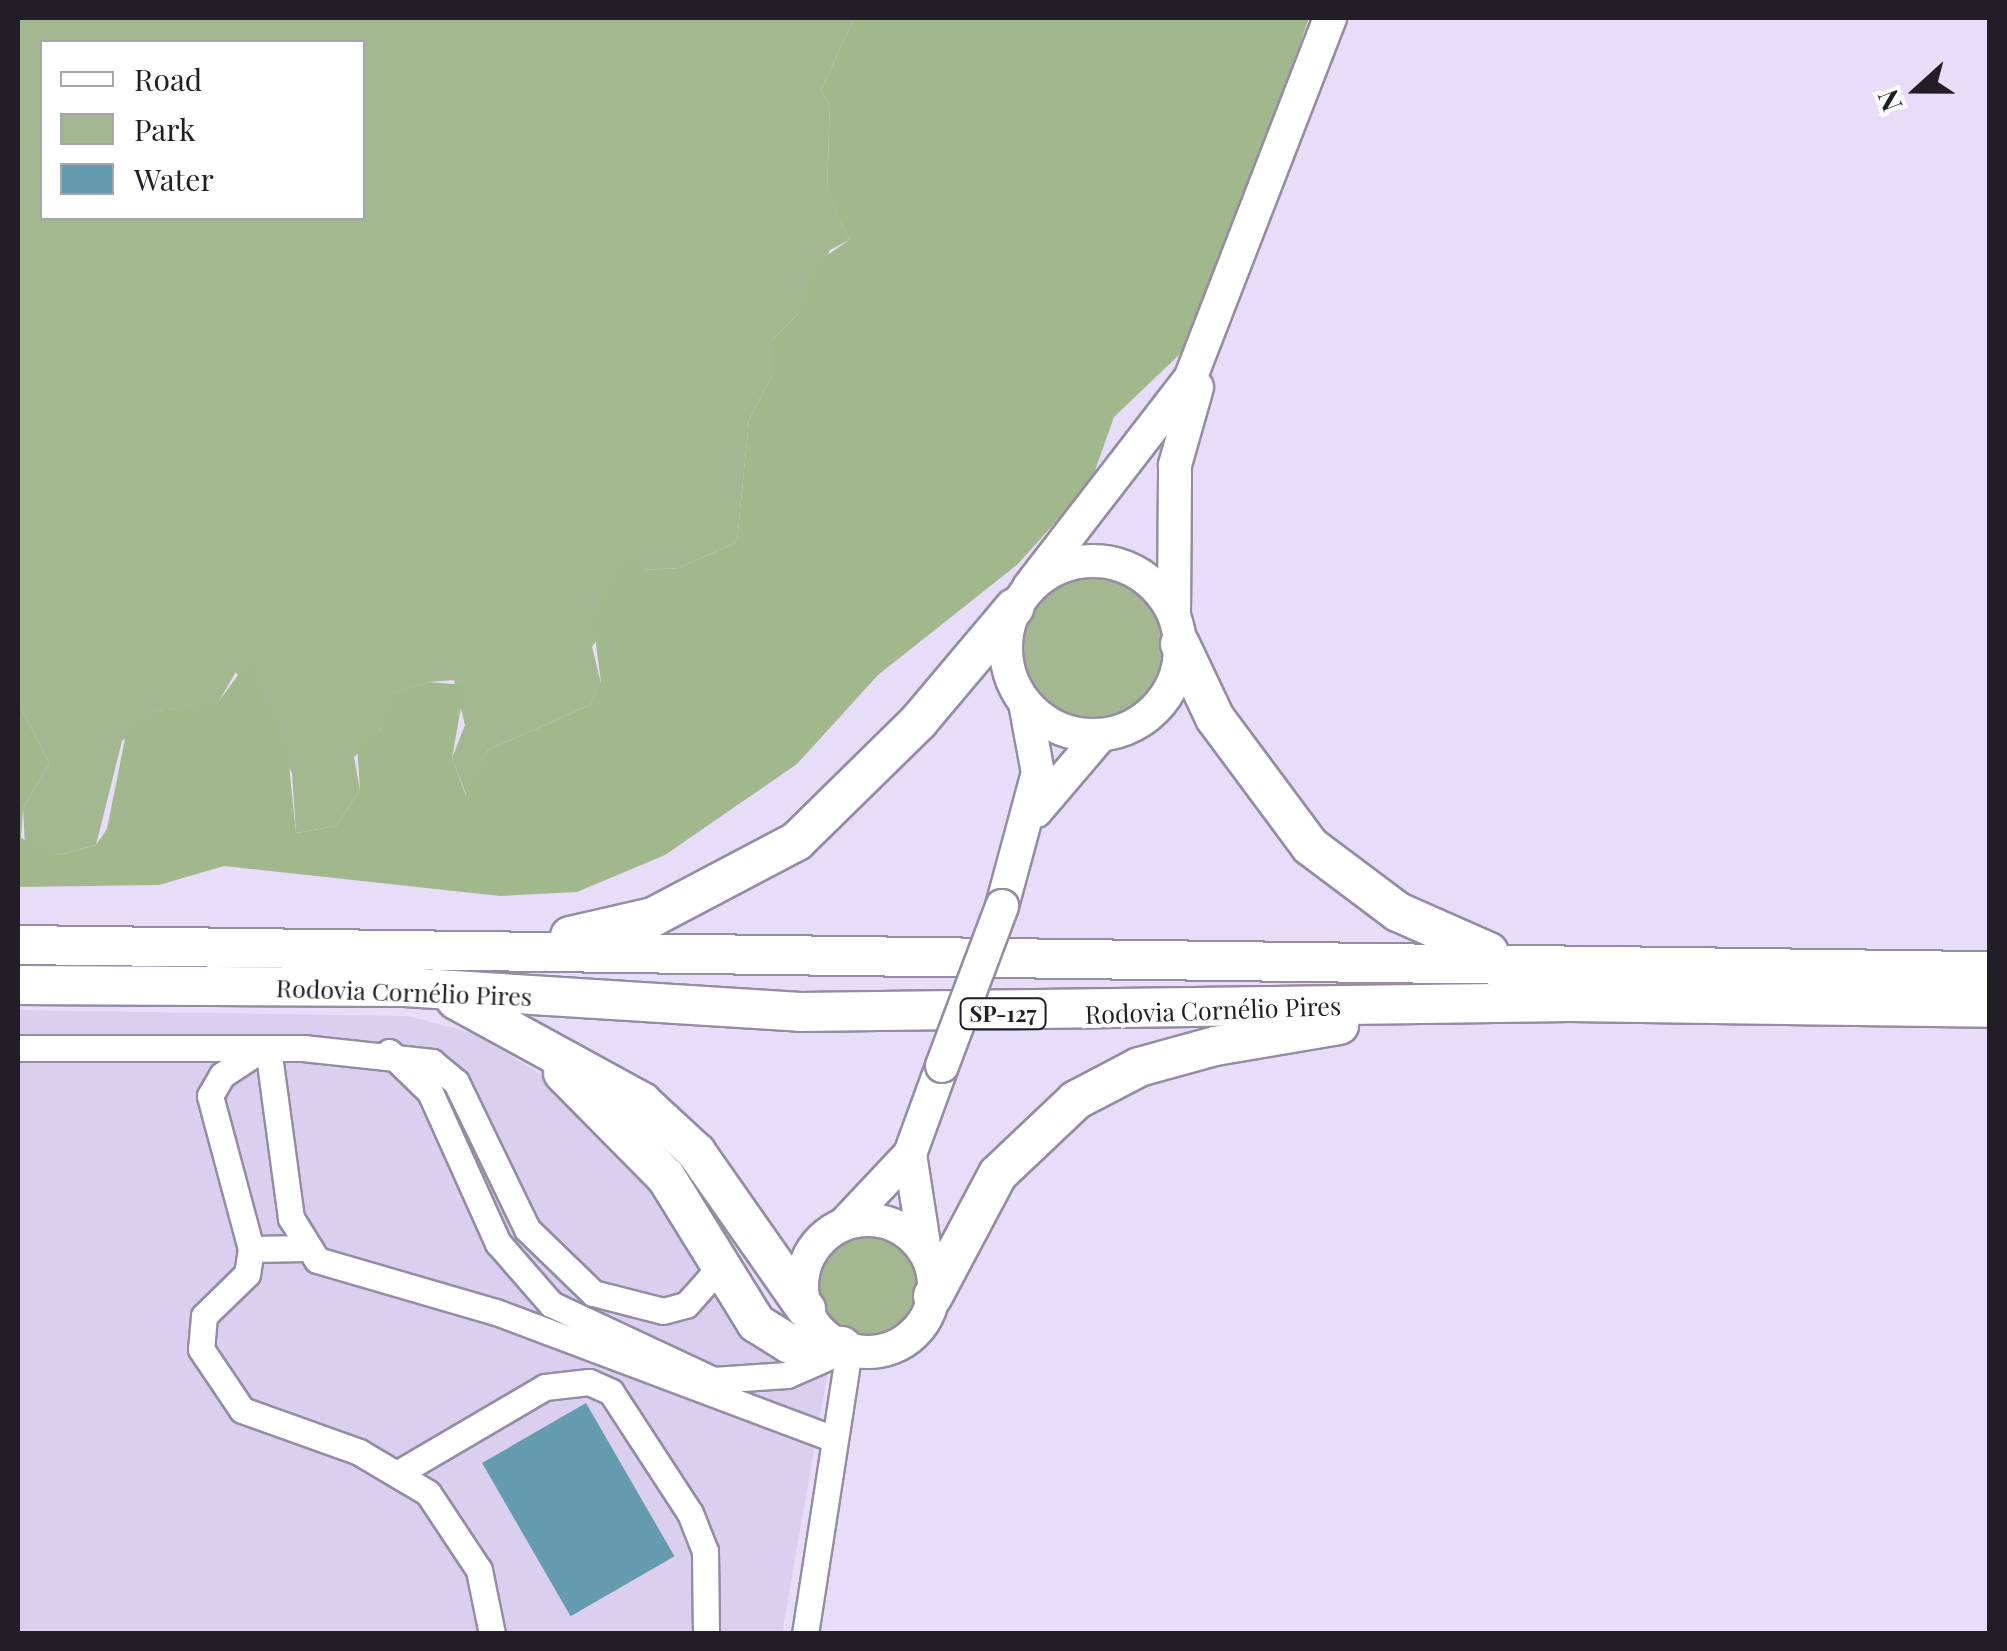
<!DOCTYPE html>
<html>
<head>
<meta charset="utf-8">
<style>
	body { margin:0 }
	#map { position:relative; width:2007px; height:1651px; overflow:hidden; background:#e7ddf8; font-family:"Playfair Display",serif }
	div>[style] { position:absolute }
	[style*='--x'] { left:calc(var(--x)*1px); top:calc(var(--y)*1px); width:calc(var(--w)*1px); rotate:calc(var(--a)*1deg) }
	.built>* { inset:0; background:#dbcff0 }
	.green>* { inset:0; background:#a3b891 }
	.round { border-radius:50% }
	.forest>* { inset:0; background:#a1b88d }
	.water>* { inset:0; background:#649bae; transform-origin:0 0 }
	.roads { filter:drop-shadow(2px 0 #958ca4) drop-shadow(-2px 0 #958ca4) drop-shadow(0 2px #958ca4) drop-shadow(0 -2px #958ca4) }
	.minor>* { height:25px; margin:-12.5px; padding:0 12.5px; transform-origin:12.5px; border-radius:12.5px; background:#fff }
	.major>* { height:32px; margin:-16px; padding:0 16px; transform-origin:16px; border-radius:16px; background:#fff }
	.major>.ring { margin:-16px; padding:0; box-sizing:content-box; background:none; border:32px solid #fff; border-radius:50% }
	.highway>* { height:38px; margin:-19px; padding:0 19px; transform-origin:19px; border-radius:19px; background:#fff }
	.bridges { filter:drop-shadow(2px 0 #958ca4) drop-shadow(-2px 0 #958ca4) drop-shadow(0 2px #958ca4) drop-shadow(0 -2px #958ca4) }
	.major-bridge>* { height:32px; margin:-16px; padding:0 16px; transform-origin:16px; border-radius:16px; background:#fff }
	span { translate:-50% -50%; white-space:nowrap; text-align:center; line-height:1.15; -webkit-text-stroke:8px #fff; paint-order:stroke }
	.shield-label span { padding:2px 8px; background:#fff; border:2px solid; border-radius:8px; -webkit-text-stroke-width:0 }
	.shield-label { font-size:22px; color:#211e27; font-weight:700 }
	.street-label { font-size:25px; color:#211e27 }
	.frame { position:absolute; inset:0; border:20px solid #211e27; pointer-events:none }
	.legend { position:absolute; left:40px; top:40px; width:325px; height:180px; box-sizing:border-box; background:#fff; border:2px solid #a6a5a9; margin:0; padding:12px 18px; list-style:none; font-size:30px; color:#211e27 }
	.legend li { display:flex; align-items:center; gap:20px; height:50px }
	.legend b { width:50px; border:2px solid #a6a5a9 }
	.north { position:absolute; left:1867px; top:40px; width:100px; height:100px; -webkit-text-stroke:8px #fff; paint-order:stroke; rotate:249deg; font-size:28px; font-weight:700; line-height:40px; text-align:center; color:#211e27 }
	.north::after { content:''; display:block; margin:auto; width:35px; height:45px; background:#211e27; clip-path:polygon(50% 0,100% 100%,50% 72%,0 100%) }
</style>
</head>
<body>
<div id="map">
	<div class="built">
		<i style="clip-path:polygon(18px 1010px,408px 1016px,475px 1034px,582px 1100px,707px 1269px,829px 1365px,782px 1633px,18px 1634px)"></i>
	</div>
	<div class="green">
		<i style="clip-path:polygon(evenodd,18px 18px,854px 18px,821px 91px,830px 104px,827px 189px,849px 240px,830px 250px,798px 314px,772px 340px,772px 375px,749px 420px,737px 542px,679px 568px,643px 570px,592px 647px,601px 683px,590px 705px,488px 750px,467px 797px,452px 758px,465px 725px,454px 680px,429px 682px,391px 694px,380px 731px,354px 757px,360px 790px,336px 826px,296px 833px,292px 773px,236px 672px,216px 706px,155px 711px,122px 741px,96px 845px,59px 855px,25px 846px,23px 808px,49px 763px,18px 702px,18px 18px,42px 42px,362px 42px,362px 218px,42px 218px,42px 42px)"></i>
		<i class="round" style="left:1018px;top:573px;width:148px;height:148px"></i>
		<i class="round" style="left:818px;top:1233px;width:104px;height:104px"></i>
	</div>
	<div class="forest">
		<i style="clip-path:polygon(854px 18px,1309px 18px,1205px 316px,1179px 355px,1114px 417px,1091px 482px,1018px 564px,878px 675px,797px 764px,665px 855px,577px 892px,500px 896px,224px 866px,159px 885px,18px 887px,18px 702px,49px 763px,23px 808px,21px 838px,59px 855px,96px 845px,107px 829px,127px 729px,155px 711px,216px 705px,250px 659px,287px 746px,296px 833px,336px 826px,360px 790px,357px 743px,380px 731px,390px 694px,429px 682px,465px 685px,452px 758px,466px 796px,488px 750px,590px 705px,601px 682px,593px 621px,617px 568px,636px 557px,643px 570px,679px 568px,737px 542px,749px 420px,772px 375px,772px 340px,798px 314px,816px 263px,849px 240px,827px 190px,830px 104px,821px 91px)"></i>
	</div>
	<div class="water">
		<i style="left:586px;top:1403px;width:177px;height:120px;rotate:60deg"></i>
	</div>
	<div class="roads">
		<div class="minor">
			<i style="--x:18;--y:1048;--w:285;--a:0"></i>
			<i style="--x:303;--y:1048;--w:130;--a:6.2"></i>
			<i style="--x:432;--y:1062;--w:31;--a:40"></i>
			<i style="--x:456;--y:1082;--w:163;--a:64.2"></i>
			<i style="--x:527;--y:1229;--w:92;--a:44.1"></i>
			<i style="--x:593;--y:1293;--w:72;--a:14.4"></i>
			<i style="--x:663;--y:1311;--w:24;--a:-15"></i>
			<i style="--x:686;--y:1305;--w:51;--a:-48.2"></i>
			<i style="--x:268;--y:1048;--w:172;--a:82.3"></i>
			<i style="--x:291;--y:1218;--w:49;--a:58.2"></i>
			<i style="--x:317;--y:1260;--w:186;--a:16.2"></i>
			<i style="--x:496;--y:1312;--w:361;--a:20.6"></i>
			<i style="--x:260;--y:1050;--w:45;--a:146.7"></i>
			<i style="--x:222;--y:1075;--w:24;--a:120"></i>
			<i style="--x:210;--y:1096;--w:158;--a:75"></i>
			<i style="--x:251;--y:1249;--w:25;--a:99"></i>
			<i style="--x:247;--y:1274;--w:60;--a:135.7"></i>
			<i style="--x:204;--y:1316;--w:33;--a:95"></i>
			<i style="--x:201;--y:1349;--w:73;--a:56.1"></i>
			<i style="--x:242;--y:1410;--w:124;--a:19.7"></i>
			<i style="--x:359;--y:1452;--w:80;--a:30.7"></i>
			<i style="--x:428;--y:1493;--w:92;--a:56.5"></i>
			<i style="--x:479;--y:1570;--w:65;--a:78.5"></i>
			<i style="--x:389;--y:1052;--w:57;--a:44.3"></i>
			<i style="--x:430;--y:1092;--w:166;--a:65.8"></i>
			<i style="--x:498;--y:1243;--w:81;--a:49"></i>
			<i style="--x:551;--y:1304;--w:179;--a:25.1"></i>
			<i style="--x:713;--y:1380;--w:74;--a:-3.9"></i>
			<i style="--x:787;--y:1375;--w:62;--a:-23.7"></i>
			<i style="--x:251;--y:1249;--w:54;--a:-1.1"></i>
			<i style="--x:400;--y:1472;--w:168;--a:-30.4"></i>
			<i style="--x:545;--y:1387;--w:44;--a:-6.5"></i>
			<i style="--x:589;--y:1382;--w:24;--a:24"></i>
			<i style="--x:611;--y:1392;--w:145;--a:56.9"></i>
			<i style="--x:690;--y:1513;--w:41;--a:68.5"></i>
			<i style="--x:705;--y:1551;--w:83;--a:89.3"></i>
			<i style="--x:805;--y:1634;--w:288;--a:-81.2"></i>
		</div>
		<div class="major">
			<i class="ring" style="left:1006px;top:561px;width:142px;height:142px"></i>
			<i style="--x:1029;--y:587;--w:263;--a:-52.3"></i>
			<i style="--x:1190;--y:379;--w:387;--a:-68.8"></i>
			<i style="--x:1174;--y:615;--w:150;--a:-89.6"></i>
			<i style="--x:1175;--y:465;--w:81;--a:-74.2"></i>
			<i style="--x:1036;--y:811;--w:100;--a:-49.5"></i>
			<i style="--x:1002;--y:906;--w:138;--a:-74.9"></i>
			<i style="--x:1038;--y:773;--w:71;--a:-100.5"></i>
			<i style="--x:910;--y:1154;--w:98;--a:81.2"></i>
			<i class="ring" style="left:802px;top:1220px;width:100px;height:100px"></i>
			<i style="--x:846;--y:1222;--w:93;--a:-46.7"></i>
			<i style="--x:910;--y:1154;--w:94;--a:-70"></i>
		</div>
		<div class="highway">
			<i style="--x:1180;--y:644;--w:82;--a:64.7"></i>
			<i style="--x:1215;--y:718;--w:159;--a:53.4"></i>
			<i style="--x:1310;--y:846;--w:110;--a:36.9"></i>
			<i style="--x:1398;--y:912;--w:99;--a:23.7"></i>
			<i style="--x:570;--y:936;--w:85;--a:-12.9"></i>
			<i style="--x:653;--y:917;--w:163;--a:-27.8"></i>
			<i style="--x:797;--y:841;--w:171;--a:-44.5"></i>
			<i style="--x:919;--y:721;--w:148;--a:-49.9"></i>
			<i style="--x:18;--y:945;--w:1972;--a:0.76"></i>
			<i style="--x:18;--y:985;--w:387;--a:0.3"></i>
			<i style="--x:405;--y:987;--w:396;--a:3.6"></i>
			<i style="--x:800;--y:1012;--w:771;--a:-0.74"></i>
			<i style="--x:1571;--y:1002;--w:419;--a:0.8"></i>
			<i style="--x:456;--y:1000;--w:212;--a:28.7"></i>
			<i style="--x:642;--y:1102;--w:74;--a:42.8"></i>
			<i style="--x:696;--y:1152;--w:192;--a:55"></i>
			<i style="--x:563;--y:1073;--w:146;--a:45.3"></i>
			<i style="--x:666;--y:1177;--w:172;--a:58.3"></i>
			<i style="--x:756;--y:1323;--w:40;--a:32"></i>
			<i style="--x:790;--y:1344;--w:52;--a:2.2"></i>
			<i style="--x:933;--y:1296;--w:138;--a:-62"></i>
			<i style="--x:998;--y:1174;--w:108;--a:-43.5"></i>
			<i style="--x:1076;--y:1100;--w:71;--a:-27.6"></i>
			<i style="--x:1139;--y:1067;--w:79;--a:-15.4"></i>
			<i style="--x:1215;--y:1046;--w:126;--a:-9.6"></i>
		</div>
	</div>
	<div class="bridges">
		<div class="major-bridge">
			<i style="--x:942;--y:1066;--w:171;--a:-69.4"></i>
		</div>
	</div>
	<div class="shield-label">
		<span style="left:1003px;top:1014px">SP-127</span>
	</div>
	<div class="street-label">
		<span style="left:404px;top:992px;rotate:2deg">Rodovia Cornélio Pires</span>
		<span style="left:1213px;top:1010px;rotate:-2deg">Rodovia Cornélio Pires</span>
	</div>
	<div class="frame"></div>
	<ul class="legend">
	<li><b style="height:12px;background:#fff"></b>Road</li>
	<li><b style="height:28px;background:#a3b891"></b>Park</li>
	<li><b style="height:28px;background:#649bae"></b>Water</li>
	</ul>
	<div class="north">N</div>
</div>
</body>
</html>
